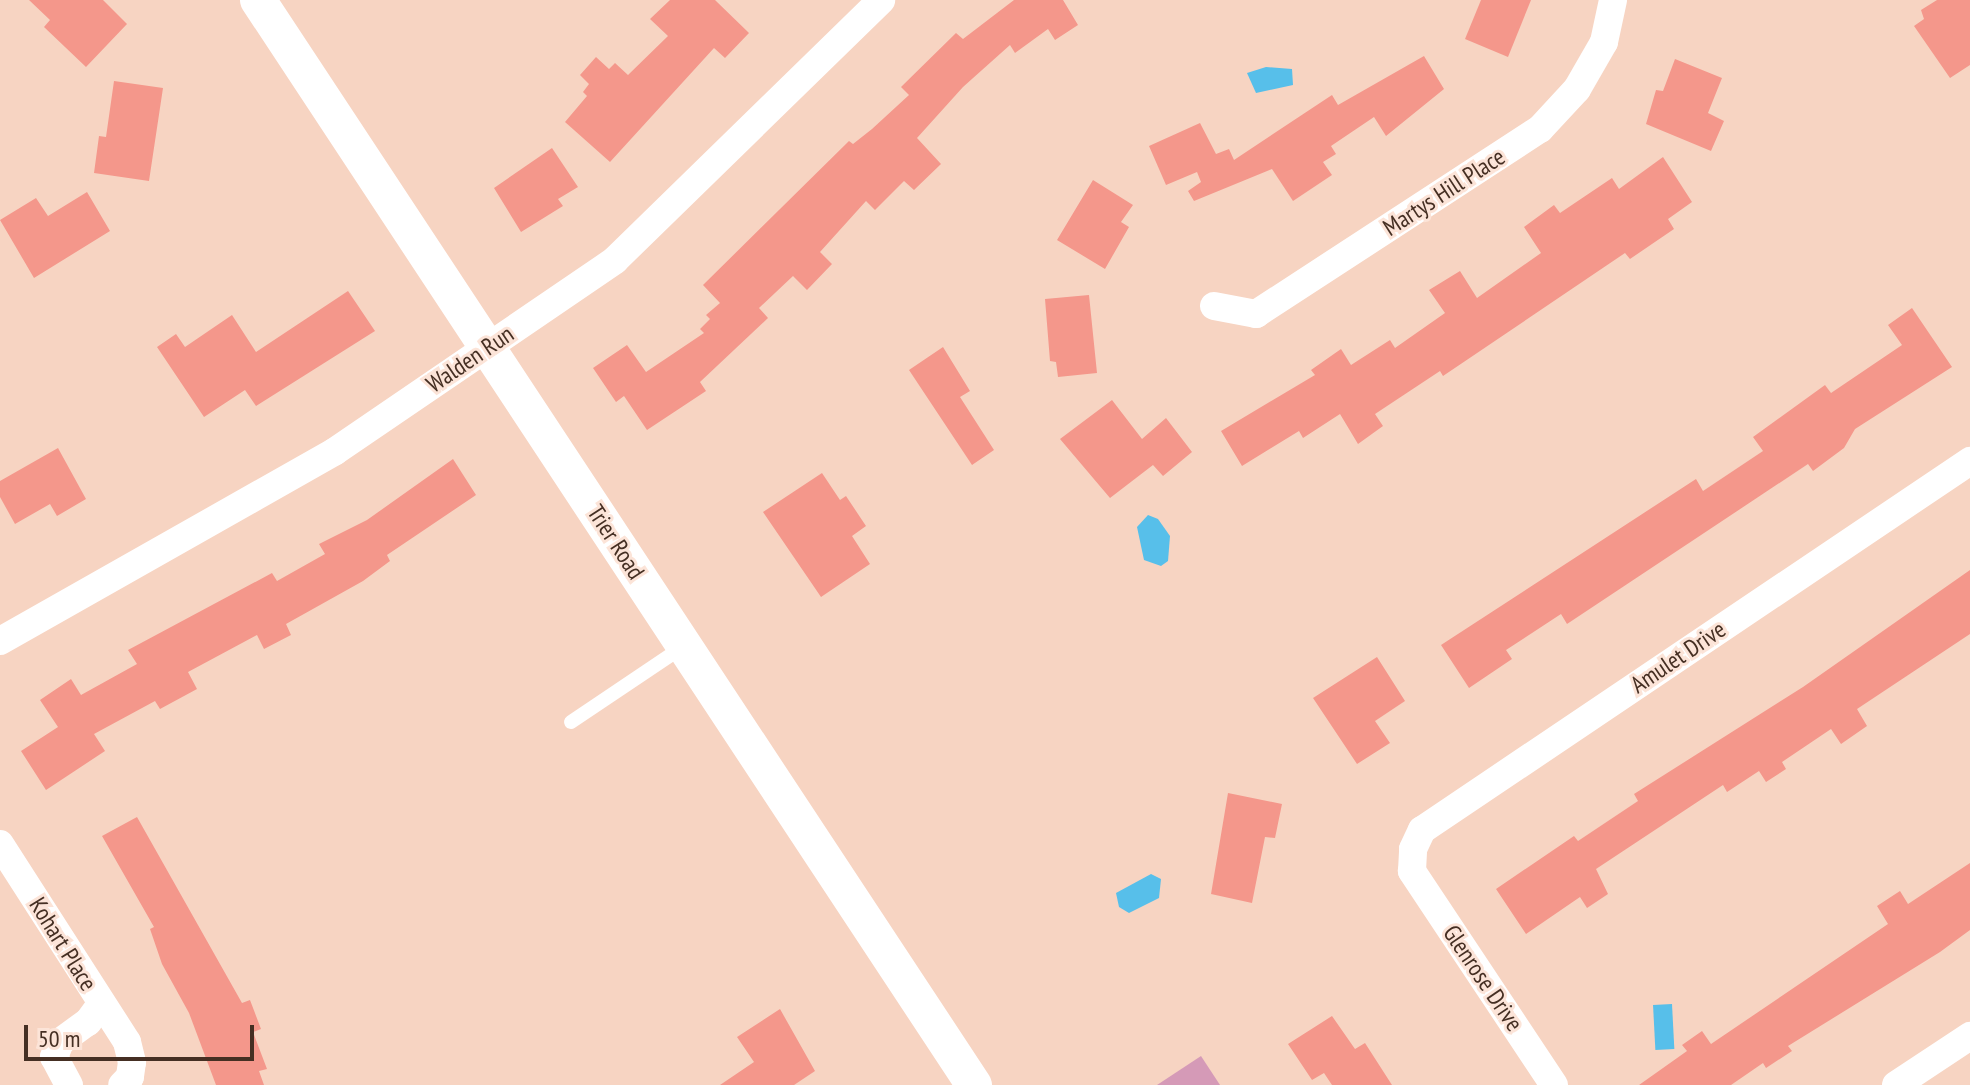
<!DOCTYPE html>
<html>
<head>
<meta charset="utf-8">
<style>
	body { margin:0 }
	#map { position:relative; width:1970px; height:1085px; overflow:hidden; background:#f7d4c2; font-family:"PT Sans Narrow",sans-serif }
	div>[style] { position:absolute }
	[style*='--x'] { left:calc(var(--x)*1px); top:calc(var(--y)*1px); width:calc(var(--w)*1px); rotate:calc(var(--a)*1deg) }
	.green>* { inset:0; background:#d59ab7 }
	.water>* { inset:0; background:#57bfea; transform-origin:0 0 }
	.building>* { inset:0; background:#f4978b }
	.service>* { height:14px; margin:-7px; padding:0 7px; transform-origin:7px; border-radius:7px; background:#fff }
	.minor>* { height:28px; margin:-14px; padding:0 14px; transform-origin:14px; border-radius:14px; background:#fff }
	.tertiary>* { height:36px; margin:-18px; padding:0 18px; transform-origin:18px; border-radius:18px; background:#fff }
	span { translate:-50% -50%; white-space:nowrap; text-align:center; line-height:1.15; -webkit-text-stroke:6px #fce4d8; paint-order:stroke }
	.street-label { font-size:24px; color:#452f23 }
	.scale { position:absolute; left:24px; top:1025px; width:230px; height:36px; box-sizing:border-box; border:4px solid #452f23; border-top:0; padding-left:10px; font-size:24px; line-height:28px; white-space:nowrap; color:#452f23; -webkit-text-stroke:6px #fce4d8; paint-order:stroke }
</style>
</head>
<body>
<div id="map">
	<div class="green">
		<i style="clip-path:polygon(1201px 1056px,1220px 1085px,1157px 1085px)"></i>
	</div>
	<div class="water">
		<i style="clip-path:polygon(1266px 67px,1292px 69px,1293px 85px,1256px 93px,1247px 73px)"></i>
		<i style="clip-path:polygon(1148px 515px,1158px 519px,1170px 536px,1168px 561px,1161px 566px,1144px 560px,1137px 527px)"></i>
		<i style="clip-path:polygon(1151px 874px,1161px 879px,1159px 898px,1129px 913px,1119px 907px,1116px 893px)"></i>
		<i style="left:1672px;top:1004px;width:45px;height:19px;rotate:87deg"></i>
	</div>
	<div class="building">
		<i style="clip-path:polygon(29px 0,103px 0,127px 24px,86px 67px,44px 27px,50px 20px)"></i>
		<i style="clip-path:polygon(670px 0,715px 0,749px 33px,725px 58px,714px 48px,610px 162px,565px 122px,587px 96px,583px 92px,589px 84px,580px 75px,596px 57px,609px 69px,615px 63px,628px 75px,668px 36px,650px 19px)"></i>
		<i style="clip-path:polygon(1014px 0,1063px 0,1078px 25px,1055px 40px,1048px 29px,1015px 53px,1010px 45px,963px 87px,917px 138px,941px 164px,914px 190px,904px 181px,875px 210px,866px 201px,820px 252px,832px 264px,807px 290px,793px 276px,759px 308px,768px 318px,700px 382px,706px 391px,647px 430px,624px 396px,616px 402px,593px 368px,627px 345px,646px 372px,704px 333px,700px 329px,710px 319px,706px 315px,720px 303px,703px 285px,849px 141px,853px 144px,872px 129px,909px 95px,901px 87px,956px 33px,963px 39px)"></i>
		<i style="clip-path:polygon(1481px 0,1531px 0,1508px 57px,1465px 39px)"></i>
		<i style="clip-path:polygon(1937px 0,1970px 0,1970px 65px,1950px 78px,1914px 26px,1924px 19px,1921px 10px)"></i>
		<i style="clip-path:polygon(1424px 56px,1444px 89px,1386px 136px,1374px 117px,1331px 146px,1336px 154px,1323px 162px,1332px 175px,1293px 201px,1272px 169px,1194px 201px,1188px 191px,1201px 182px,1197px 172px,1166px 185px,1149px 146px,1200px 123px,1216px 154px,1229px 149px,1234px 160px,1332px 95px,1338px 105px)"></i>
		<i style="clip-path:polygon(1675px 59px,1722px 78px,1708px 113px,1724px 121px,1711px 151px,1646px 124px,1656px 90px,1663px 91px)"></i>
		<i style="clip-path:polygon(114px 81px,163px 88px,149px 181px,94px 173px,99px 136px,106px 137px)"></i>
		<i style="clip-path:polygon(552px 148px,578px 187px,558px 199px,563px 206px,521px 232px,494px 188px)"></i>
		<i style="clip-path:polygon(1663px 157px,1692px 202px,1668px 219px,1674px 229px,1630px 259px,1625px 253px,1443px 376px,1440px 371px,1375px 414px,1383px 426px,1358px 444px,1340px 414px,1303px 438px,1299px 431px,1242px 466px,1221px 431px,1315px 375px,1311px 370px,1341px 349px,1351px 365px,1390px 340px,1395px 348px,1445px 313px,1429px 290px,1460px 271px,1477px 298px,1541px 253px,1524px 227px,1554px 205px,1560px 213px,1612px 178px,1619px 189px)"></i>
		<i style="clip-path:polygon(1093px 180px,1133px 205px,1121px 222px,1129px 227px,1105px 269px,1057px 240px)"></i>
		<i style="clip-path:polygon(87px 192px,110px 231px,34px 278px,0 220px,36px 198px,48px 216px)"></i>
		<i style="clip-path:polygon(348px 291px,375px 331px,256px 406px,245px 390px,204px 417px,157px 347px,176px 334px,185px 347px,232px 315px,256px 352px)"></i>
		<i style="clip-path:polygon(1089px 295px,1097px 373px,1058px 377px,1056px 362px,1050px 361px,1045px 299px)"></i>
		<i style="clip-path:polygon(1912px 308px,1952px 367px,1855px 429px,1844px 448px,1813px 471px,1808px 464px,1567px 624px,1561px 614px,1506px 650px,1512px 659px,1469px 688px,1441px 645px,1696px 479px,1703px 491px,1763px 451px,1753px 437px,1825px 385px,1831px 393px,1902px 345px,1888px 325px)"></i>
		<i style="clip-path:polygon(943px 347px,970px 391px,960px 397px,994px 450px,972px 465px,909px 370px)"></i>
		<i style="clip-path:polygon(1112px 400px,1142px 439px,1166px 418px,1192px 452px,1163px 476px,1153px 465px,1110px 498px,1060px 439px)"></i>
		<i style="clip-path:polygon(58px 448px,86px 499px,57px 516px,50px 504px,15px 524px,0 497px,0 481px)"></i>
		<i style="clip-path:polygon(453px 459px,476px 495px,387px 555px,390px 561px,363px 581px,286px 624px,291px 635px,264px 649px,257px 635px,188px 672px,197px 689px,160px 709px,155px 701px,94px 734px,105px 751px,46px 790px,21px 751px,58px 727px,40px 700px,71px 679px,81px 695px,137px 664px,128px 650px,272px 573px,277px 581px,325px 554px,319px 544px,367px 520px)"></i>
		<i style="clip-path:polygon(822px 473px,840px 500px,846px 496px,866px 526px,852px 536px,870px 564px,821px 597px,763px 512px)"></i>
		<i style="clip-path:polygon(1970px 570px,1970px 634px,1857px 709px,1867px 726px,1841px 744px,1831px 729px,1782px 762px,1786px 769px,1766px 782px,1759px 771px,1727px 792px,1723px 785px,1596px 869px,1608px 894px,1587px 908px,1580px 897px,1526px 934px,1496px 889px,1574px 836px,1578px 841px,1638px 801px,1634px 794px,1803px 687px)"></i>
		<i style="clip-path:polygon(1377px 657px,1405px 701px,1375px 721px,1390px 743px,1357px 764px,1313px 698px)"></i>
		<i style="clip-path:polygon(1228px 793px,1282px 804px,1275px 838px,1265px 837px,1252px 903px,1211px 894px)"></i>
		<i style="clip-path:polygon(137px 817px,242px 1003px,250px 1000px,261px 1029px,253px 1032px,267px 1069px,259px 1071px,264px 1085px,216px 1085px,189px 1013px,162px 964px,150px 929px,154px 927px,102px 836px)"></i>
		<i style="clip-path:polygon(1970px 863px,1970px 930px,1940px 952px,1788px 1046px,1792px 1051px,1766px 1068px,1763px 1063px,1731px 1085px,1639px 1085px,1687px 1051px,1682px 1045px,1702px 1031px,1711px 1044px,1888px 924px,1877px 906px,1900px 891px,1908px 904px)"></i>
		<i style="clip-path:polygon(780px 1009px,815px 1071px,794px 1085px,720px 1085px,754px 1062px,737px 1037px)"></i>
		<i style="clip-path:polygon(1332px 1016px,1355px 1049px,1365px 1043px,1392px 1085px,1332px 1085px,1324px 1073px,1312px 1080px,1288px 1044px)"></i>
	</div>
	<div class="service">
		<i style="--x:571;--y:722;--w:136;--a:-33.9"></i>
	</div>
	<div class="minor">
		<i style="--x:1214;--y:306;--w:43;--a:10.8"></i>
		<i style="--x:1256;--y:314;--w:339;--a:-33.1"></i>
		<i style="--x:1540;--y:129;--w:54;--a:-47.2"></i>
		<i style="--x:1577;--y:89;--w:54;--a:-60.1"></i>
		<i style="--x:1604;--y:42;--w:43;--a:-77.9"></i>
		<i style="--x:0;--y:641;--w:384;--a:-29.5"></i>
		<i style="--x:334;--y:452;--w:340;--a:-34.3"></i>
		<i style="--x:615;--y:260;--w:372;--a:-44.3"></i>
		<i style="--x:0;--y:844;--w:235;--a:57.3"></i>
		<i style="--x:127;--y:1042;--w:21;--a:76"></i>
		<i style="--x:132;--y:1062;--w:15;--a:98"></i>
		<i style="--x:130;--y:1077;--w:11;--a:135"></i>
		<i style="--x:69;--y:1085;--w:32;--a:-118"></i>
		<i style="--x:54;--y:1057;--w:16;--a:-68"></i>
		<i style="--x:60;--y:1042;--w:34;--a:-36"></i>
		<i style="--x:88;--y:1022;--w:22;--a:-54"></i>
		<i style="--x:1554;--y:1085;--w:257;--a:-123.6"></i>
		<i style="--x:1412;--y:871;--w:22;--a:-87"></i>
		<i style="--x:1413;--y:849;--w:21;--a:-65"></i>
		<i style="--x:1422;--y:830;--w:661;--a:-33.95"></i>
		<i style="--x:1896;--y:1085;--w:89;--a:-33.5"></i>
	</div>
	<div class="tertiary">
		<i style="--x:258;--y:0;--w:1300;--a:56.58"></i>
	</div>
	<div class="street-label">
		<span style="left:1444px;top:192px;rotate:-33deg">Martys Hill Place</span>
		<span style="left:470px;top:359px;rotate:-34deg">Walden Run</span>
		<span style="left:616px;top:542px;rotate:57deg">Trier Road</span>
		<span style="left:1678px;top:657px;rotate:-34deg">Amulet Drive</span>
		<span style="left:63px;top:944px;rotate:58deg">Kohart Place</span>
		<span style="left:1483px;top:978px;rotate:56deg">Glenrose Drive</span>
	</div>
	<div class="scale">50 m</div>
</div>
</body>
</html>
